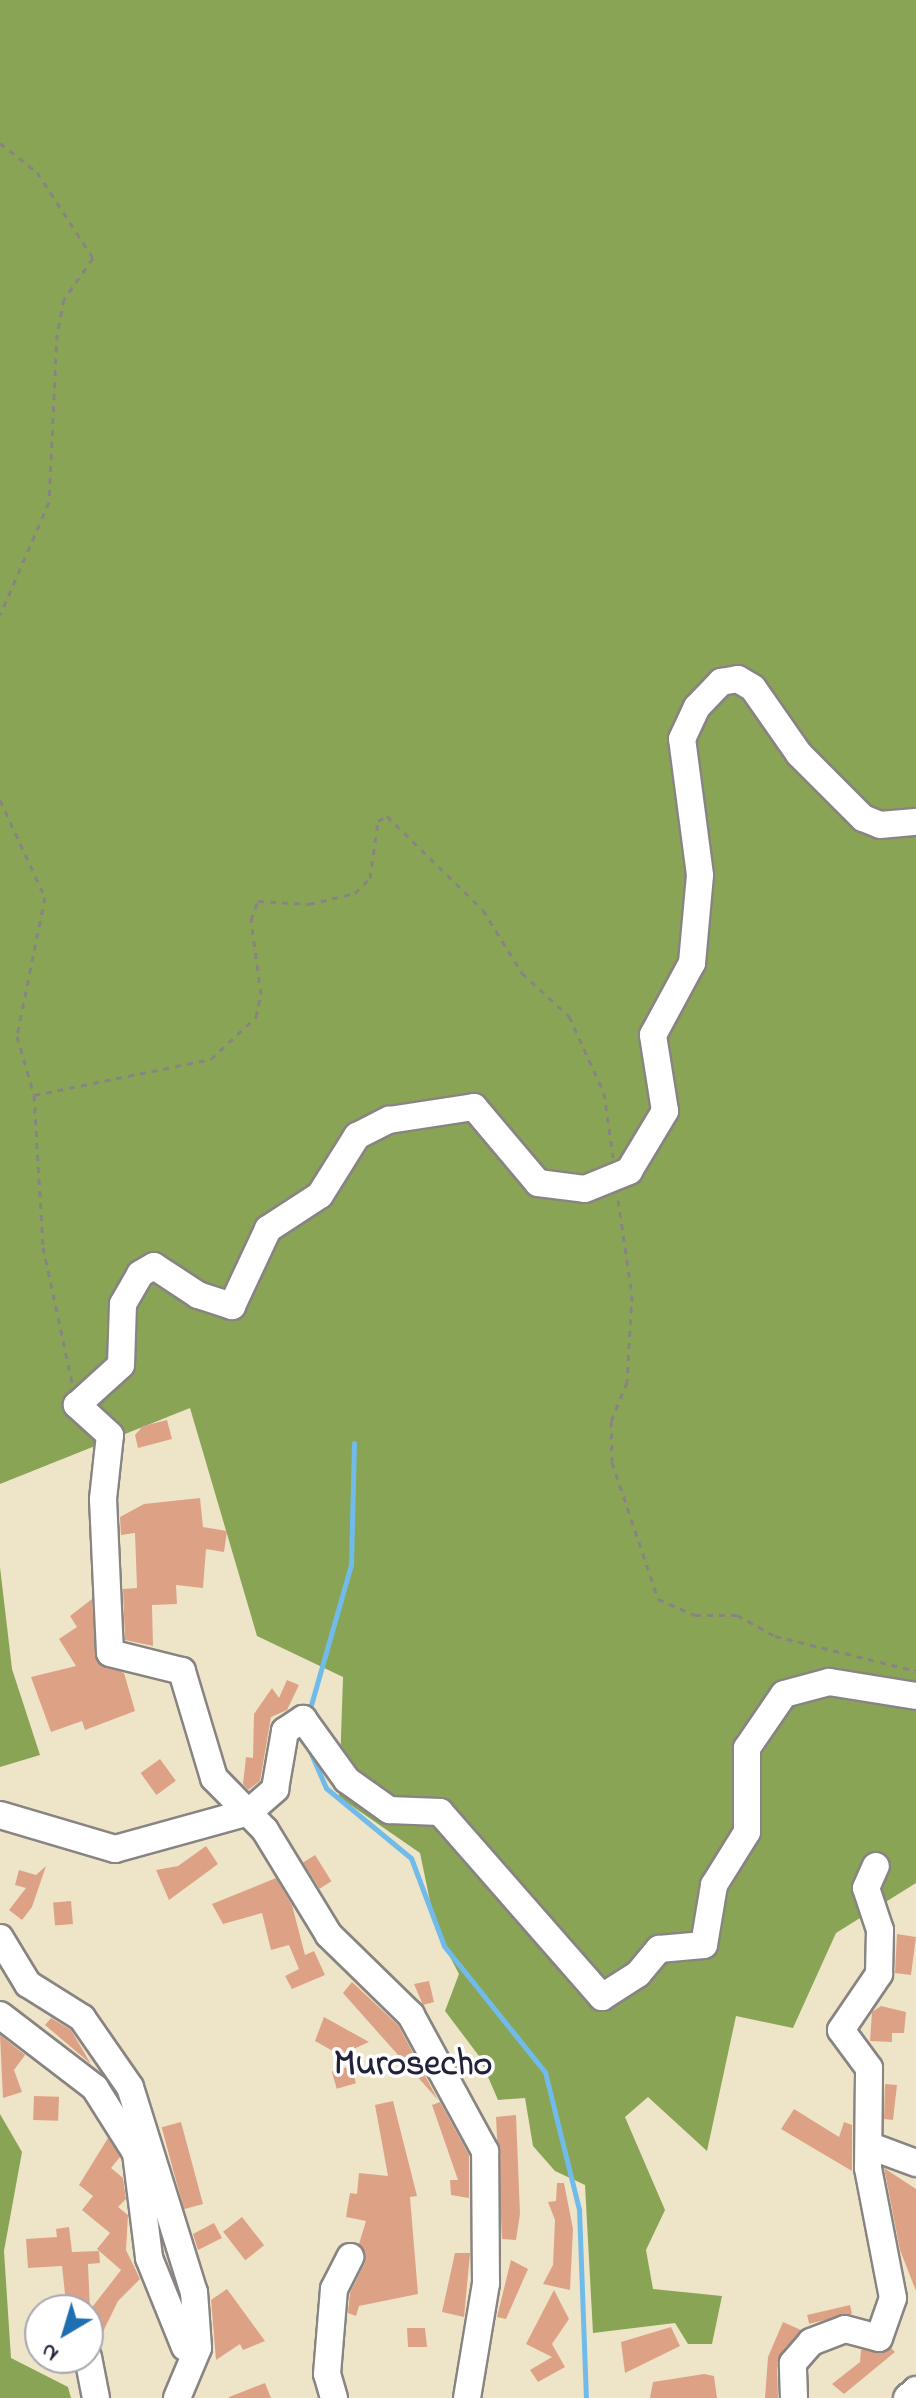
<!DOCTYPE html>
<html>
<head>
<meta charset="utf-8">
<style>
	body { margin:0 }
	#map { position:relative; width:916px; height:2398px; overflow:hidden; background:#eee5c8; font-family:"Indie Flower",sans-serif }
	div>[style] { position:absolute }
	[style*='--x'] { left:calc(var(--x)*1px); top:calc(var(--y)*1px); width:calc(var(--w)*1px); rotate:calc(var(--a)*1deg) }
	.forest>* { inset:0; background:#8aa455 }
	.stream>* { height:5px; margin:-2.5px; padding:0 2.5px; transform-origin:2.5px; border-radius:2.5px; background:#71bbea }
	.building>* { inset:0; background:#dda286; transform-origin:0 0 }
	.path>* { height:3px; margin-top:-1.5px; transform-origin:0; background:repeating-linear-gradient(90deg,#888482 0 6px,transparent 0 12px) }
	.roads { filter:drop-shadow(2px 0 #888482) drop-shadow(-2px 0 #888482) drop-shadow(0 2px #888482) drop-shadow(0 -2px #888482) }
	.minor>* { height:26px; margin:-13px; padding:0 13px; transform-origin:13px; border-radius:13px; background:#fff }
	span { translate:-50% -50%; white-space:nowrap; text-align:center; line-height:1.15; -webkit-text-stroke:7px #fff; paint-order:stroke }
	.neighbourhood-label { font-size:36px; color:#22223b; font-weight:700 }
	.north { position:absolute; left:24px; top:2294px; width:80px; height:80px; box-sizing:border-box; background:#fff; border:2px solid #a7a7b1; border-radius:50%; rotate:218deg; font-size:22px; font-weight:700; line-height:32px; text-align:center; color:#22223b }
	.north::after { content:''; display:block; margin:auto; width:28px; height:36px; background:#1f6fb2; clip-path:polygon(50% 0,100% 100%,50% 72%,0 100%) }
</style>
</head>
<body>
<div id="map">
	<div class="forest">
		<i style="clip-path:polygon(0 0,916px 0,916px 1883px,836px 1933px,793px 2028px,736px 2016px,707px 2151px,648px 2097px,625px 2117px,665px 2210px,646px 2250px,653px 2289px,722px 2296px,712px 2344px,688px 2344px,675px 2323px,593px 2333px,585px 2185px,555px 2171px,533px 2146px,525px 2098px,498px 2100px,479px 2056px,445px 2011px,459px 1974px,436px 1930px,420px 1853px,339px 1797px,343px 1677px,257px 1636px,190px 1408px,0 1484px)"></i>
		<i style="clip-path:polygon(0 1567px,12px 1669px,40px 1755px,0 1767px)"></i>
		<i style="clip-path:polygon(0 2114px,22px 2152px,4px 2251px,11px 2358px,68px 2387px,71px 2398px,0 2398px)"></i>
	</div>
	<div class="stream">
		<i style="--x:309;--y:1712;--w:153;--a:-74.1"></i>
		<i style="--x:351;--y:1565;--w:122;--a:-88.6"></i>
		<i style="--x:306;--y:1742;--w:50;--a:66.5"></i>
		<i style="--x:326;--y:1788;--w:110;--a:39.5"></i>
		<i style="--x:411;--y:1858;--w:94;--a:69.4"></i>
		<i style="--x:444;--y:1946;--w:161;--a:51.3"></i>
		<i style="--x:545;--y:2072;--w:141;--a:76.1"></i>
		<i style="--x:579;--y:2209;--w:189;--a:87.9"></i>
	</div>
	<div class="building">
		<i style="clip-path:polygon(167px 1420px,172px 1439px,138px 1448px,135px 1435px,143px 1426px)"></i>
		<i style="clip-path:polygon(200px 1498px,203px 1527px,227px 1531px,224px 1552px,206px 1549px,203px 1588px,176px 1585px,177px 1604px,152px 1605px,153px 1646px,125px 1640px,123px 1589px,137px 1588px,135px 1533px,121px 1535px,120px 1517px,144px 1504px)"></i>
		<i style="clip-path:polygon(92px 1599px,97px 1662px,124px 1673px,135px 1711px,85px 1730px,82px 1721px,51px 1732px,31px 1677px,76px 1666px,59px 1639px,77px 1627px,70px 1616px)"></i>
		<i style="clip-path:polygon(287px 1680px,299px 1685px,287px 1710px,271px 1717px,260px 1781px,248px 1790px,243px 1784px,246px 1757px,253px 1758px,254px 1714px,272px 1688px,279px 1698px)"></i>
		<i style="left:160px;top:1759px;width:27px;height:24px;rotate:54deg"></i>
		<i style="clip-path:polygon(206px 1846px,218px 1864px,169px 1900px,156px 1870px,178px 1866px)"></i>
		<i style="left:315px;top:1855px;width:31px;height:14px;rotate:58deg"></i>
		<i style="clip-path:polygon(46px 1866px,32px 1907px,22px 1920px,9px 1910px,26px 1888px,15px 1885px,19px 1870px,36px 1875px)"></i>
		<i style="clip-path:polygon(276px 1878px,292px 1905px,305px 1955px,314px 1951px,325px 1975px,292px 1989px,285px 1976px,299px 1969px,289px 1945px,271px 1950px,262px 1913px,223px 1924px,212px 1904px)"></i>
		<i style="left:71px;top:1901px;width:23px;height:18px;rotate:85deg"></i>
		<i style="clip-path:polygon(897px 1934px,916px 1937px,911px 1975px,895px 1973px)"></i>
		<i style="clip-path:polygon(429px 1981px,434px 2002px,423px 2005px,414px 1984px)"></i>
		<i style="clip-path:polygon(352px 1982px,398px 2025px,438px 2100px,343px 1993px)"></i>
		<i style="clip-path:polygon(881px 2006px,906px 2012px,904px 2033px,892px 2033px,892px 2042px,870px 2041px,872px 2012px)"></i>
		<i style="clip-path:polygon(324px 2017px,369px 2042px,340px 2055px,315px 2041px)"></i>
		<i style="clip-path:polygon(51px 2018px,71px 2030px,91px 2064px,45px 2025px)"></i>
		<i style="clip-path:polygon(0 2035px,25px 2055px,14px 2070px,22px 2092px,3px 2098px)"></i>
		<i style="left:351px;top:2066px;width:18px;height:20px;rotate:74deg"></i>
		<i style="clip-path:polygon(885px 2084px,897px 2085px,893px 2120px,884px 2119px)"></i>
		<i style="left:34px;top:2096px;width:25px;height:24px;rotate:2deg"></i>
		<i style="clip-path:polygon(393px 2101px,417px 2196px,410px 2197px,418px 2294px,359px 2306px,356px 2316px,348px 2313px,350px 2293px,365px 2263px,359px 2244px,366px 2221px,346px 2217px,350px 2193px,357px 2194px,359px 2173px,388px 2176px,375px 2105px)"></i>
		<i style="clip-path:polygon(440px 2102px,469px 2155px,469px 2198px,451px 2195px,450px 2180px,458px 2180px,432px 2105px)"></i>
		<i style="clip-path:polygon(794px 2109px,839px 2137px,844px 2122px,852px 2125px,852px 2171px,781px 2129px)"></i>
		<i style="clip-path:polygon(516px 2115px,520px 2214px,516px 2240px,502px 2239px,496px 2117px)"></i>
		<i style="left:181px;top:2122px;width:85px;height:20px;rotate:75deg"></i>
		<i style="clip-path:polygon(108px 2138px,120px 2157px,111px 2168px,123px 2178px,126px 2199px,118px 2207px,128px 2215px,126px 2250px,140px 2279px,118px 2301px,100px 2338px,88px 2333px,90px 2310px,70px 2310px,66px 2303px,62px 2266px,28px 2268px,26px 2239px,57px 2237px,56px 2229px,69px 2227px,72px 2252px,99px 2251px,100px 2263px,88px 2264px,90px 2310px,121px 2270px,97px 2249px,110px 2233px,82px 2210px,93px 2196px,79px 2185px)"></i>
		<i style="clip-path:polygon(884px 2168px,916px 2189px,916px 2291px,900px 2250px)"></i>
		<i style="clip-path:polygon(557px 2183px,564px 2183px,573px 2229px,570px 2290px,543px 2284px,553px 2265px,555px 2220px,548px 2202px,556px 2201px)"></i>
		<i style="left:242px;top:2217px;width:36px;height:24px;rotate:52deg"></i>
		<i style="clip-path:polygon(214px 2223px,222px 2238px,198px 2250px,193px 2234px)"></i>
		<i style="clip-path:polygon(455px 2253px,470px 2253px,464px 2317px,442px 2312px)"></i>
		<i style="clip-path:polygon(511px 2260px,528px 2269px,506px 2319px,497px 2317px)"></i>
		<i style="clip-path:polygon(227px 2289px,265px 2341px,243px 2350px,240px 2344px,216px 2360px,211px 2300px)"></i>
		<i style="clip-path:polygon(554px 2290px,569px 2319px,552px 2344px,565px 2367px,538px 2382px,530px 2370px,552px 2357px,526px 2344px)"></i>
		<i style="left:850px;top:2305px;width:9px;height:44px;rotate:77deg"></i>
		<i style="clip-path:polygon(783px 2322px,801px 2330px,777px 2362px,778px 2398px,765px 2398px,768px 2357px)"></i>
		<i style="clip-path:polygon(671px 2327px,680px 2346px,625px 2373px,621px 2342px)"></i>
		<i style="clip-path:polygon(407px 2328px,425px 2328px,427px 2347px,408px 2347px)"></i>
		<i style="clip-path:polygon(891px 2348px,895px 2352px,844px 2394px,832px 2384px,860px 2362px,861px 2350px)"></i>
		<i style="clip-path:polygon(704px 2374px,714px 2376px,717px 2398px,650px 2398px,653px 2382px)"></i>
		<i style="clip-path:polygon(265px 2383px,271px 2398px,229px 2398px,229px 2397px)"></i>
	</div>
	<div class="path">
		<i style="--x:0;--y:143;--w:47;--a:38.1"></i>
		<i style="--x:37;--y:172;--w:103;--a:56.9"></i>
		<i style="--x:93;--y:258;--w:50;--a:125.3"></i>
		<i style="--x:64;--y:299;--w:36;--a:101"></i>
		<i style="--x:57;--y:334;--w:168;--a:92.7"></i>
		<i style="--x:49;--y:502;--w:123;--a:113.4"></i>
		<i style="--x:0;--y:800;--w:107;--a:65.1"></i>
		<i style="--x:45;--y:897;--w:142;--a:101.4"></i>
		<i style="--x:17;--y:1036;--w:61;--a:73.9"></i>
		<i style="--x:34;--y:1095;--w:152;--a:86.6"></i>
		<i style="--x:43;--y:1247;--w:138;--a:77.9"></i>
		<i style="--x:34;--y:1095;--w:181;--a:-11.5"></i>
		<i style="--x:211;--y:1059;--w:62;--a:-43"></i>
		<i style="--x:256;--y:1017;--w:24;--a:-78"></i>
		<i style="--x:261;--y:994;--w:75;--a:-97.7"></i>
		<i style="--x:251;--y:920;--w:20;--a:-70"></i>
		<i style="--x:258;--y:901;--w:51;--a:3.4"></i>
		<i style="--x:309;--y:904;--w:47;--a:-13.4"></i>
		<i style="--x:355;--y:893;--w:21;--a:-45"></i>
		<i style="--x:370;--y:878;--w:58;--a:-82"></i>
		<i style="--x:378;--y:821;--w:10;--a:-29"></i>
		<i style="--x:387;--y:816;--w:134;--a:44.4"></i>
		<i style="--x:483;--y:910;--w:74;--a:58.2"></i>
		<i style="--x:522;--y:973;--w:64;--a:42.5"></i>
		<i style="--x:569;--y:1016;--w:85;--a:65.6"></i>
		<i style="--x:604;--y:1093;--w:65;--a:82"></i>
		<i style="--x:618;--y:1200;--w:96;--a:81.6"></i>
		<i style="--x:632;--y:1295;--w:87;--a:93.3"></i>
		<i style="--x:627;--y:1382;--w:42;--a:112.3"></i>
		<i style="--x:611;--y:1421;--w:41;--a:88.6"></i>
		<i style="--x:612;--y:1462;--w:145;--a:71.4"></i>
		<i style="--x:658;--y:1599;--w:40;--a:23.4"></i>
		<i style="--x:695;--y:1615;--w:42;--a:0"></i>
		<i style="--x:737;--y:1615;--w:43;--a:28.9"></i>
		<i style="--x:775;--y:1636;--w:145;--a:13.9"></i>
	</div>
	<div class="roads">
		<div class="minor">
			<i style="--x:0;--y:1815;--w:120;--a:16.5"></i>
			<i style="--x:115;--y:1849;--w:139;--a:-15.4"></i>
			<i style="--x:249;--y:1812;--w:35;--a:-41"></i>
			<i style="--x:275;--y:1789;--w:59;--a:-80.2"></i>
			<i style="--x:285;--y:1731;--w:22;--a:-34"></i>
			<i style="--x:303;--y:1719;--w:75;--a:54.2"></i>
			<i style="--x:347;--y:1780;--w:52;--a:35.5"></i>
			<i style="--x:389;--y:1810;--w:51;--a:2.2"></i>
			<i style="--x:440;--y:1812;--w:246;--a:48.8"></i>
			<i style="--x:602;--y:1997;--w:43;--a:-32.6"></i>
			<i style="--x:638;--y:1974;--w:33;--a:-50"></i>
			<i style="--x:659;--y:1949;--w:45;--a:-5.1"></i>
			<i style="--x:704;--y:1945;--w:61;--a:-80.5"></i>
			<i style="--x:714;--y:1885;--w:62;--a:-58.1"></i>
			<i style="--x:747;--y:1832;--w:84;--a:-90"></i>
			<i style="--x:747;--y:1748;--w:65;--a:-55.6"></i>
			<i style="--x:784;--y:1694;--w:47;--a:-14.9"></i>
			<i style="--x:829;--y:1682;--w:88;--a:9.1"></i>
			<i style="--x:0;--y:1938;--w:54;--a:58.7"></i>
			<i style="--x:28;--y:1984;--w:64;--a:32.2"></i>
			<i style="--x:82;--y:2018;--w:84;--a:55.2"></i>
			<i style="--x:130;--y:2087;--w:215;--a:72.7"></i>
			<i style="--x:194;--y:2292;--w:56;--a:85.9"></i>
			<i style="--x:198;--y:2348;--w:54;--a:112.8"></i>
			<i style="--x:0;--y:2015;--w:120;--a:37.5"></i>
			<i style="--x:95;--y:2088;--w:77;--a:57.8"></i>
			<i style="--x:136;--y:2153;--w:106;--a:82.9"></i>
			<i style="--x:149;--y:2258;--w:96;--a:68"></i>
			<i style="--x:873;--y:2147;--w:46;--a:20.4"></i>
			<i style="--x:88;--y:2357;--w:42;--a:79"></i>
			<i style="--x:334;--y:2398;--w:25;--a:-106"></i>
			<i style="--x:327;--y:2374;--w:85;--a:-85.3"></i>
			<i style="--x:334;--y:2289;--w:36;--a:-63"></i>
			<i style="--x:467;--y:2398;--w:117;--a:-80.6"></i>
			<i style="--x:486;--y:2283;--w:132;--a:-90.4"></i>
			<i style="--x:485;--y:2151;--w:155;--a:-118.6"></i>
			<i style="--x:411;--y:2015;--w:115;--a:-135.7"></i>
			<i style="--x:329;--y:1935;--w:123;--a:-121.4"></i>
			<i style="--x:265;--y:1830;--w:73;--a:-134.4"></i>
			<i style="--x:214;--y:1778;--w:112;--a:-106.7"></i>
			<i style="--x:182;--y:1671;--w:74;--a:-166"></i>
			<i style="--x:110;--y:1653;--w:154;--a:-92.6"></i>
			<i style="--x:103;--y:1499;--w:64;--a:-83.8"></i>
			<i style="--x:110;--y:1435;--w:45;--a:-137.7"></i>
			<i style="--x:77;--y:1405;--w:59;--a:-42.3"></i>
			<i style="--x:121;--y:1365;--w:61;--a:-88.1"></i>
			<i style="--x:123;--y:1304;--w:34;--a:-60"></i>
			<i style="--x:140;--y:1274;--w:16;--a:-30"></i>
			<i style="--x:154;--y:1266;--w:53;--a:33.4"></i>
			<i style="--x:198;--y:1295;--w:36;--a:18"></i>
			<i style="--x:232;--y:1306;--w:85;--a:-64.9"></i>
			<i style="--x:268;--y:1229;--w:62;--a:-33.2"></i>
			<i style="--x:320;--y:1195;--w:70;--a:-57.9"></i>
			<i style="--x:357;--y:1136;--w:36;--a:-27"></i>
			<i style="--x:389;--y:1120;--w:86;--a:-8.7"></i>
			<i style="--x:474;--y:1107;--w:99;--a:49.9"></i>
			<i style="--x:538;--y:1183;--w:47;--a:7.3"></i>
			<i style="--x:585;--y:1189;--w:48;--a:-22.2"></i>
			<i style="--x:629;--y:1171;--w:70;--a:-59"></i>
			<i style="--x:665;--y:1111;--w:77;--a:-99"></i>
			<i style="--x:653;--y:1035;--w:82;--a:-61.6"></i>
			<i style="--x:692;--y:963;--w:88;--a:-84.8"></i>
			<i style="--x:700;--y:875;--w:137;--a:-97.5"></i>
			<i style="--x:682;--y:739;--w:35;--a:-65"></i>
			<i style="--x:697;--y:707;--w:35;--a:-46"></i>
			<i style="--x:721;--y:682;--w:17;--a:-10"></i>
			<i style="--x:738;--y:679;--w:17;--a:31"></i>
			<i style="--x:753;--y:688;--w:80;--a:55.1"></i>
			<i style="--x:799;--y:754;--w:91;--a:45"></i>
			<i style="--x:863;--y:818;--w:18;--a:22"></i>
			<i style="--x:880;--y:825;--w:36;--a:-5"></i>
			<i style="--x:794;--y:2398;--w:35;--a:-92"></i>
			<i style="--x:793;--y:2363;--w:28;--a:-49"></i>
			<i style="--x:811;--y:2342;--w:36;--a:-21"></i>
			<i style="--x:845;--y:2329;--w:35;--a:15"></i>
			<i style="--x:879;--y:2338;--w:42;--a:-70.7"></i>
			<i style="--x:893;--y:2298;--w:132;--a:-100.9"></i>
			<i style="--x:868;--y:2168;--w:100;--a:-89.4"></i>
			<i style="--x:869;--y:2068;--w:47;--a:-126.4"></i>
			<i style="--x:841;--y:2030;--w:68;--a:-55.8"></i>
			<i style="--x:879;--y:1974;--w:44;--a:-88.7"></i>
			<i style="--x:880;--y:1930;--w:44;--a:-108.4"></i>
			<i style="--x:866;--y:1888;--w:24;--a:-66"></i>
			<i style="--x:907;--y:2398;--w:12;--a:-42"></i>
		</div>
	</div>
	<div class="neighbourhood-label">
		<span style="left:413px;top:2066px">Murosecho</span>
	</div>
	<div class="north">N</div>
</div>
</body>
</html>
